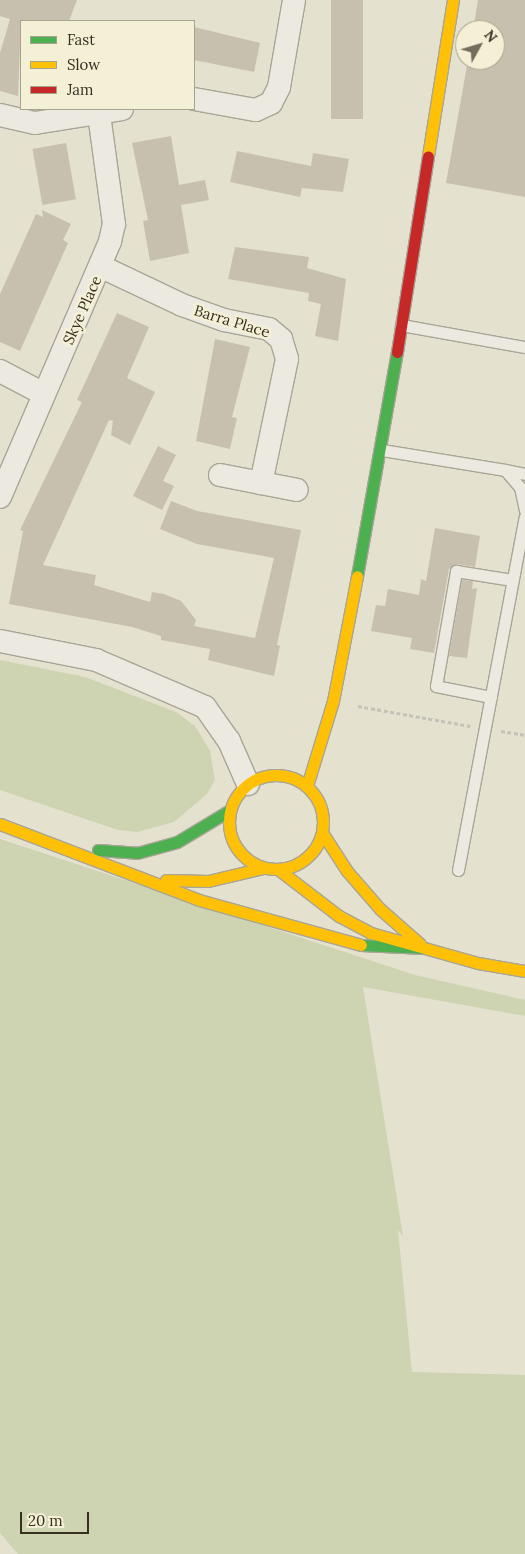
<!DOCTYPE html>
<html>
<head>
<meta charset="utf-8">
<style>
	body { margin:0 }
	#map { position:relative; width:525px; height:1554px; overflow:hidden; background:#e4e1ce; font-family:Lora,serif }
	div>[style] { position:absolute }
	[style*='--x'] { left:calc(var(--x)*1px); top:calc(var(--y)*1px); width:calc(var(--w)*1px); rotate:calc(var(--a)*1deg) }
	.green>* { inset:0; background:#ced4b2 }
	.building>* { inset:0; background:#c7c0af; transform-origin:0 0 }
	.path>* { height:3px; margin-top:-1.5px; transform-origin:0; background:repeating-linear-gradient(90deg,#c5c2b6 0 4px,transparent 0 6.5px) }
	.roads { filter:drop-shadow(1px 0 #a9a597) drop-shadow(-1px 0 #a9a597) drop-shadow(0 1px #a9a597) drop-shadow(0 -1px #a9a597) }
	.lane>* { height:11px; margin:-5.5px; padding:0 5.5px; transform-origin:5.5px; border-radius:5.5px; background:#eceae0 }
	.street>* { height:22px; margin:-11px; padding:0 11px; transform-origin:11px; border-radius:11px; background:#eceae0 }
	.fast>* { height:11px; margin:-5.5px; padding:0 5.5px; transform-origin:5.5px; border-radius:5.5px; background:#4caf50 }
	.slow>* { height:11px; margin:-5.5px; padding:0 5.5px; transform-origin:5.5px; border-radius:5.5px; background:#ffc107 }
	.slow>.ring { margin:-5.5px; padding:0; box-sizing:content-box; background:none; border:11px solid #ffc107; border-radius:50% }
	.jam>* { height:11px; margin:-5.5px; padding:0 5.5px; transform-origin:5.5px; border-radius:5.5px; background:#c62828 }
	span { translate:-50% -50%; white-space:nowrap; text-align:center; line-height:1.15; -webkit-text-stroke:5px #f4f0d6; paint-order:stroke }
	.street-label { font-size:15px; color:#372f20 }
	.legend { position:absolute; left:20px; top:20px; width:175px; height:90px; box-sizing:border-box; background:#f4f0d6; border:1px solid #a8a38d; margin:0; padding:6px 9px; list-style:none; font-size:15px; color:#372f20 }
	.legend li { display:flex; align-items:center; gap:10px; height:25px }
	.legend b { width:25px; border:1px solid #a8a38d }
	.north { position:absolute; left:455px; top:20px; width:50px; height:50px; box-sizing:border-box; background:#f4f0d6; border:1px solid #a8a38d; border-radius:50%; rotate:51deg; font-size:14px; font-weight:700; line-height:20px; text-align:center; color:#372f20 }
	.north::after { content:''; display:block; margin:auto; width:18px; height:22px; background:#746d5d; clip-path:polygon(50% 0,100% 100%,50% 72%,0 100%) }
	.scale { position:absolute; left:20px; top:1512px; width:69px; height:22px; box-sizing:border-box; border:2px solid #372f20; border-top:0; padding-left:6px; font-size:15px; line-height:18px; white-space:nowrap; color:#372f20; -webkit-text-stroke:4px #f4f0d6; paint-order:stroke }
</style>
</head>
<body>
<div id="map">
	<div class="green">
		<i style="clip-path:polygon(0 660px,85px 677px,176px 712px,195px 726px,210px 751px,215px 780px,207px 794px,174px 822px,137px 832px,118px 830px,0 790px)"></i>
		<i style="clip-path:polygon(0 839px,415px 975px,525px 1000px,525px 1016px,363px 987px,403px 1236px,398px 1230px,412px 1372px,525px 1375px,525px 1554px,18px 1554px,0 1533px)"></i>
	</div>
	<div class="building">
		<i style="clip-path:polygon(0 0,77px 0,69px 21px,21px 21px,18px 96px,0 91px,0 53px,10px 19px,0 16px)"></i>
		<i style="left:331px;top:0;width:32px;height:119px"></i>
		<i style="clip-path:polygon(478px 0,525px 0,525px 197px,446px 183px,468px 60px,495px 60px,495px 30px,473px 30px)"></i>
		<i style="clip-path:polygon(194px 27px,260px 43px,254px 72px,194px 60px)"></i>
		<i style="clip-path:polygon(171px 136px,179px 185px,205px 180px,209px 200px,181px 205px,189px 253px,150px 261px,143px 221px,148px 220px,132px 143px)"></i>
		<i style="left:66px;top:143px;width:57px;height:34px;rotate:80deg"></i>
		<i style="clip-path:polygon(237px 151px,311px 166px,313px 153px,349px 159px,343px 192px,302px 188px,300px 197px,230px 182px)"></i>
		<i style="clip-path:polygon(42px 210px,71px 224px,63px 240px,68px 243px,20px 351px,0 342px,0 294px,36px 214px,43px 217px)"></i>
		<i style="clip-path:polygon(235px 247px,309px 257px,307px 268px,346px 279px,338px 341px,315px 336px,321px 304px,308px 301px,309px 293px,228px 279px)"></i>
		<i style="clip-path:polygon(117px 313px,149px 327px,127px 378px,155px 392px,130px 445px,111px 435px,113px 421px,109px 420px,43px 565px,96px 575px,94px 585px,150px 602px,152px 592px,164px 594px,181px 601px,196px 620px,194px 626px,255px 638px,274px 558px,197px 544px,160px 529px,171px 501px,197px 511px,301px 530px,277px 645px,280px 646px,274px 676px,208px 660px,210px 649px,161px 640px,161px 636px,132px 627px,9px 604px,23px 531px,20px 530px,82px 402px,77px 400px)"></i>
		<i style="clip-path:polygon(215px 339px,250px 347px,232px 417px,237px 418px,230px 449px,196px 441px)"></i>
		<i style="clip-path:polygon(158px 446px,176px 455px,163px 481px,174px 486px,162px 510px,133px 496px)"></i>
		<i style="clip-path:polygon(435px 528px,480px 536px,475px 567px,457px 564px,449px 569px,434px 653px,410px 649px,412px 638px,371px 631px,376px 605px,385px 606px,388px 589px,419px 595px,421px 579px,426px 581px)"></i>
		<i style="clip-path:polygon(462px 580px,473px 581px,472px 589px,477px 588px,467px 658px,449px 656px)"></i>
	</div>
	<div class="path">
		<i style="--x:358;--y:706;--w:114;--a:10.1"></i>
		<i style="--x:501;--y:731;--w:24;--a:9"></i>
	</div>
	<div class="roads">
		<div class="lane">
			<i style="--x:401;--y:325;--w:126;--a:10.1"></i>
			<i style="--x:382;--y:450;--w:125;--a:9.2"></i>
			<i style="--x:505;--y:470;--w:23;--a:49"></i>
			<i style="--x:520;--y:487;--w:24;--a:78"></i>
			<i style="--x:505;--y:470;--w:20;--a:11"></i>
			<i style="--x:491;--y:697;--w:56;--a:-168.7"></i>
			<i style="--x:436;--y:686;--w:117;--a:-80.1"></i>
			<i style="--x:456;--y:571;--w:57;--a:9.1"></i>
			<i style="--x:458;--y:870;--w:359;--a:-79.3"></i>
		</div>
		<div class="street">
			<i style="--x:194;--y:99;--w:63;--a:10.1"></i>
			<i style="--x:256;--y:110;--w:17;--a:-25"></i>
			<i style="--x:271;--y:103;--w:18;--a:-63"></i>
			<i style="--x:279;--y:87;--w:88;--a:-80.2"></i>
			<i style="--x:0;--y:115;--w:36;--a:13"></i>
			<i style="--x:35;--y:123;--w:88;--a:-9.1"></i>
			<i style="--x:102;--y:267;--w:89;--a:25.4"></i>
			<i style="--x:182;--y:305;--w:45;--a:19.7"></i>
			<i style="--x:224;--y:320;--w:46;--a:11.3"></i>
			<i style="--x:269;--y:329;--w:16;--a:40"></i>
			<i style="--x:281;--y:339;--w:21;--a:73"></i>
			<i style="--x:287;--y:359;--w:127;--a:101.8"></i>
			<i style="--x:0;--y:371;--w:50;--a:27.6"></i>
			<i style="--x:220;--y:475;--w:78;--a:11"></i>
			<i style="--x:0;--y:497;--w:279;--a:-66.7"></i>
			<i style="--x:110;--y:241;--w:17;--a:-77"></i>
			<i style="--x:114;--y:224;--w:111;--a:-97.8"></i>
			<i style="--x:0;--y:641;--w:98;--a:11.2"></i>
			<i style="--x:96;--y:660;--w:119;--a:23.3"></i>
			<i style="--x:205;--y:707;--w:42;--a:54.8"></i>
			<i style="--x:229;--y:741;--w:47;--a:66.2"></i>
		</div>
		<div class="fast">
			<i style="--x:357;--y:576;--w:228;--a:-79.9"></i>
			<i style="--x:98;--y:850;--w:39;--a:4"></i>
			<i style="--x:137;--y:853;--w:41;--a:-15.4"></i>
			<i style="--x:177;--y:842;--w:62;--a:-31.1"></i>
			<i style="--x:361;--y:945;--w:64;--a:2.7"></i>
		</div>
		<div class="slow">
			<i style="--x:428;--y:156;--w:158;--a:-80.9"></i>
			<i class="ring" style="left:229px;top:775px;width:83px;height:83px"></i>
			<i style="--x:307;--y:786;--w:89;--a:-73"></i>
			<i style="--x:333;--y:701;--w:127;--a:-79.1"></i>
			<i style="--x:0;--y:824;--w:213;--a:20.9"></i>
			<i style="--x:199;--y:900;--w:168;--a:15.5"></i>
			<i style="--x:323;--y:834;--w:44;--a:57"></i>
			<i style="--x:347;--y:871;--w:50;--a:49"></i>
			<i style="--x:380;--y:909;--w:53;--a:41.2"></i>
			<i style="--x:279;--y:870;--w:76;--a:37.5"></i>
			<i style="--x:339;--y:916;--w:36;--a:28"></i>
			<i style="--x:371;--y:933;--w:111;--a:15.7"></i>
			<i style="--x:478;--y:963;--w:48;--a:9.7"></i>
			<i style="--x:166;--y:880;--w:42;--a:1.4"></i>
			<i style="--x:208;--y:881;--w:57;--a:-13.3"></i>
		</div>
		<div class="jam">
			<i style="--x:397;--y:352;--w:198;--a:-81"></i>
		</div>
	</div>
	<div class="street-label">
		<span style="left:82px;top:310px;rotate:-66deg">Skye Place</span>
		<span style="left:232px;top:321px;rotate:17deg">Barra Place</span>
	</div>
	<ul class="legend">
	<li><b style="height:6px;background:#4caf50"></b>Fast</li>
	<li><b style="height:6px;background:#ffc107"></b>Slow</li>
	<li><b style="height:6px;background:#c62828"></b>Jam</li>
	</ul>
	<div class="north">N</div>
	<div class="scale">20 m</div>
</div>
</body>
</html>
